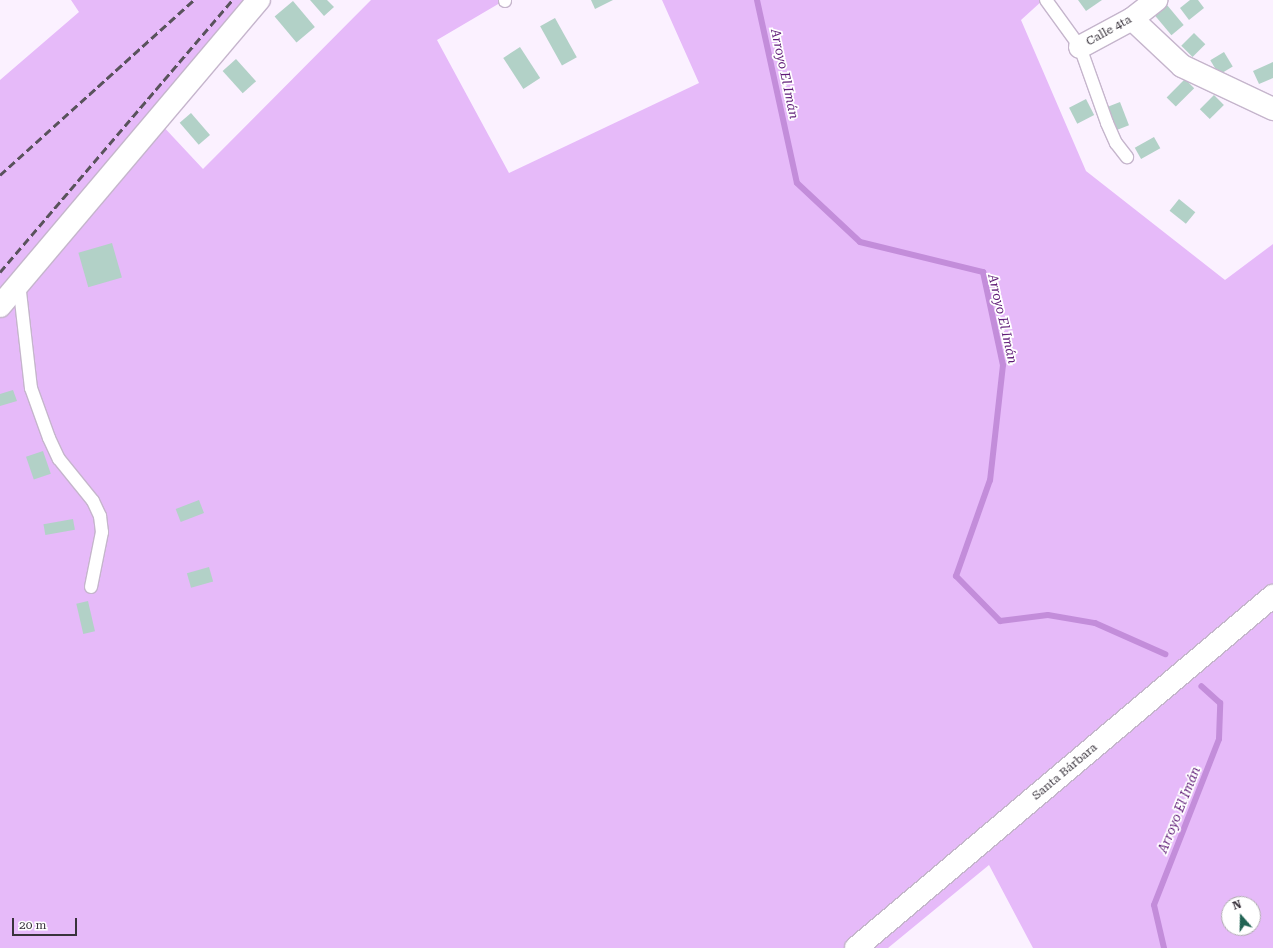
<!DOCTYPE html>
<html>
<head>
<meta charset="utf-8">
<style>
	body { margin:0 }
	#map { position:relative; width:1273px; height:948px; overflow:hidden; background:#fbf1ff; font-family:"Roboto Serif",serif }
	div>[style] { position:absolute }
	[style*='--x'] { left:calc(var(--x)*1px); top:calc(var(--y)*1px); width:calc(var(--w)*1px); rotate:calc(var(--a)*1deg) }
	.green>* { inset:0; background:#e6baf9 }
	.stream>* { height:6px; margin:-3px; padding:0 3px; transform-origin:3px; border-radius:3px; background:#c38dda }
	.building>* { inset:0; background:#b2d1c7; transform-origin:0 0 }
	.roads { filter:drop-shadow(1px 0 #c5b5cc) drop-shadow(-1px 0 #c5b5cc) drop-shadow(0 1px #c5b5cc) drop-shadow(0 -1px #c5b5cc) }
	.service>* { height:12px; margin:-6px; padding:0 6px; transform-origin:6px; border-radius:6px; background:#fff }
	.minor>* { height:22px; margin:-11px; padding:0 11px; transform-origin:11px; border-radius:11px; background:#fff }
	.rail>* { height:3px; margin-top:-1.5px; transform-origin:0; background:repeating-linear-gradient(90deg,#59525c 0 8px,transparent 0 12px) }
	span { translate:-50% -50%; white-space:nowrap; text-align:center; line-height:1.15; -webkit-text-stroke:3.5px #fff; paint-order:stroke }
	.street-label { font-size:12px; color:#39333c }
	.water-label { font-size:13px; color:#5f1b77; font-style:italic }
	.north { position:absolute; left:1221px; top:896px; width:40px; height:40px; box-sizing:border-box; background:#fff; border:1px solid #b0adb1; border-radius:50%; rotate:340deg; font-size:11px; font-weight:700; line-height:16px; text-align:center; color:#39333c }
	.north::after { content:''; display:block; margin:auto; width:14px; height:18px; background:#216454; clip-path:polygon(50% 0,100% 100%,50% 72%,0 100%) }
	.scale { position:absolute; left:12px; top:918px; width:65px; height:18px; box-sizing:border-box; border:2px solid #39333c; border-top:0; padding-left:5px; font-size:12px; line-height:14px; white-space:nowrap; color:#39333c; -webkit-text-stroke:3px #fff; paint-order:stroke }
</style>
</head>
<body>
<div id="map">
	<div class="green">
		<i style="clip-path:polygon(evenodd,71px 0,263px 0,160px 123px,203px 169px,371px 0,505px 0,437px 40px,509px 173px,699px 83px,662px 0,1043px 0,1021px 20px,1086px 171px,1225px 280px,1273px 244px,1273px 948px,1033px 948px,989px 865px,888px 948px,0 948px,0 80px,79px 12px,71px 0,1229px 904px,1253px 904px,1253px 928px,1229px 928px,1229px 904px)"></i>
	</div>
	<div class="stream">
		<i style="--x:757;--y:0;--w:187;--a:77.7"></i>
		<i style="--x:797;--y:183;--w:86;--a:43.1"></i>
		<i style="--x:860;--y:242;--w:127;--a:13.7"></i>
		<i style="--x:983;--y:272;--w:95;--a:77.9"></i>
		<i style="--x:1003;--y:365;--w:116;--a:96.4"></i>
		<i style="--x:990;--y:480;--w:102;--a:109.5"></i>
		<i style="--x:956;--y:576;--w:63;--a:45.6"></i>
		<i style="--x:1000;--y:621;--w:48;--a:-7.1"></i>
		<i style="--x:1048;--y:615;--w:48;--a:9.7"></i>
		<i style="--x:1095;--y:623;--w:77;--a:23.9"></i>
		<i style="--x:1164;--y:948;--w:44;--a:-103.1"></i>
		<i style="--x:1154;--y:905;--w:178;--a:-68.6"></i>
		<i style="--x:1219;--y:739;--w:36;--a:-88"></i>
		<i style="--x:1220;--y:703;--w:25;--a:-138"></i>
	</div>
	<div class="building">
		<i style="clip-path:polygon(310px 0,327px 0,334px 7px,324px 16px)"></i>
		<i style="clip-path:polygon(591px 0,613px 0,595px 9px)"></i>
		<i style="clip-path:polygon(1078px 0,1102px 0,1086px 11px)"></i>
		<i style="clip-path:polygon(1190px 0,1198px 0,1204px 8px,1189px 20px,1180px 8px)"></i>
		<i style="left:293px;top:1px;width:34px;height:24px;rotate:50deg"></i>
		<i style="left:1167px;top:5px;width:26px;height:16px;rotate:50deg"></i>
		<i style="left:555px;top:18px;width:45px;height:17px;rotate:61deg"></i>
		<i style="left:1194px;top:33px;width:16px;height:18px;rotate:45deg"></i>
		<i style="left:520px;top:47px;width:37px;height:20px;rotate:57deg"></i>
		<i style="left:1224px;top:52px;width:17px;height:16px;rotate:59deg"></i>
		<i style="left:236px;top:59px;width:30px;height:18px;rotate:48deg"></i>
		<i style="clip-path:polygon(1273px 62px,1273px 78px,1259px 84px,1253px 71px)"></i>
		<i style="left:1185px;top:79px;width:13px;height:26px;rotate:45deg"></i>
		<i style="left:1214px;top:95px;width:14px;height:20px;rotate:45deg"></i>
		<i style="left:1086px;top:99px;width:18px;height:19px;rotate:63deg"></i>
		<i style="left:1120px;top:102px;width:25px;height:13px;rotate:69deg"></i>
		<i style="left:191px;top:113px;width:29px;height:15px;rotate:49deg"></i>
		<i style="left:1154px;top:137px;width:13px;height:22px;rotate:61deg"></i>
		<i style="left:1179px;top:199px;width:21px;height:15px;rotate:39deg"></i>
		<i style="left:112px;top:243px;width:36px;height:35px;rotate:74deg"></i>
		<i style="clip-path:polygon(13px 390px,17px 401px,0 406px,0 394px)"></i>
		<i style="left:43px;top:451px;width:24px;height:18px;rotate:71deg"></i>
		<i style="left:199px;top:500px;width:14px;height:25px;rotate:69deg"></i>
		<i style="left:73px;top:519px;width:11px;height:30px;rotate:80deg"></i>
		<i style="left:209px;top:567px;width:15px;height:23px;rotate:74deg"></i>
		<i style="left:88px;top:601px;width:31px;height:12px;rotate:77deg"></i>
	</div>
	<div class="roads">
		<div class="service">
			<i style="--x:505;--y:0;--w:1;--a:90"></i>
			<i style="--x:1046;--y:0;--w:58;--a:54.1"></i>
			<i style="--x:1080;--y:47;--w:81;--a:70.4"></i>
			<i style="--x:1107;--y:123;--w:22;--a:66"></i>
			<i style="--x:1116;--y:143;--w:18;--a:52"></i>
			<i style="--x:19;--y:283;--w:106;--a:83.5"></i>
			<i style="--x:31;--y:388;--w:53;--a:70.2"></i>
			<i style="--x:49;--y:438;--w:23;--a:65"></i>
			<i style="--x:59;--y:459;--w:54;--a:51"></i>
			<i style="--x:93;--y:501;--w:17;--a:65"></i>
			<i style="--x:100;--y:516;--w:16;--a:83"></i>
			<i style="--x:102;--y:532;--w:56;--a:101.3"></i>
		</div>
		<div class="minor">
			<i style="--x:1132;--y:19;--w:69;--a:43.2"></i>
			<i style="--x:1182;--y:66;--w:101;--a:25.3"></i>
			<i style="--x:1080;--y:47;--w:59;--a:-28.3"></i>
			<i style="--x:1132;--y:19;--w:31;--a:-38"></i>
			<i style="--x:0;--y:306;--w:401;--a:-49.8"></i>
			<i style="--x:856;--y:948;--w:546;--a:-40.17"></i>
		</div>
	</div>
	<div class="rail">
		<i style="--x:0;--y:175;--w:261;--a:-42.1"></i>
		<i style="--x:0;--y:272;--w:358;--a:-49.5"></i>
	</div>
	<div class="street-label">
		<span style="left:1109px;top:31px;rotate:-29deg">Calle 4ta</span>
		<span style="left:1065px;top:772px;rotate:-40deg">Santa Bárbara</span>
	</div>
	<div class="water-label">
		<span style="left:784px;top:74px;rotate:78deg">Arroyo El Imán</span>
		<span style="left:1002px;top:319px;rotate:77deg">Arroyo El Imán</span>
		<span style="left:1180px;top:810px;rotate:-68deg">Arroyo El Imán</span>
	</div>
	<div class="north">N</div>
	<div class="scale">20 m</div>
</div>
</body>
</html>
